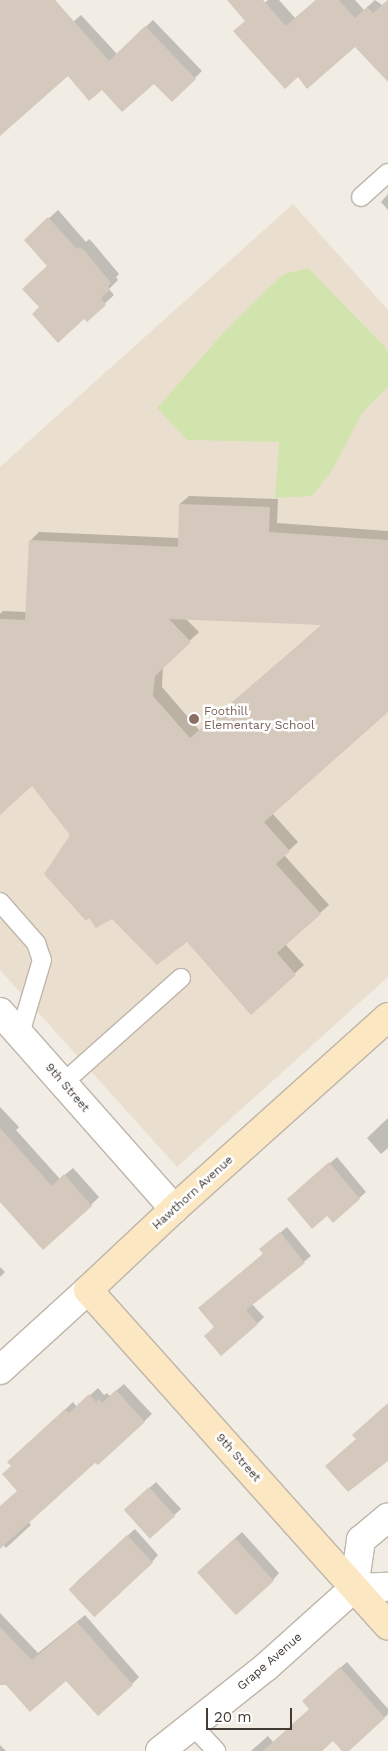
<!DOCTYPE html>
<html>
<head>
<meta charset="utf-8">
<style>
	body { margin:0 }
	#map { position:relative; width:388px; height:1751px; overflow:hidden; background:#f1ece4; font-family:"Work Sans",sans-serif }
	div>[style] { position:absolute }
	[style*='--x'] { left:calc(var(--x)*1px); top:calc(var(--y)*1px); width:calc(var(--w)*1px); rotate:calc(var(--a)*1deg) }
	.education>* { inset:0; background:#eadfce }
	.green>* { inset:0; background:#d2e4ae }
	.shadow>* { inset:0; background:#0003 }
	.building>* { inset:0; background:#d5c9bd; transform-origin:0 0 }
	.roads { filter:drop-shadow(1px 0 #bfb5aa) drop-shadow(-1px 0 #bfb5aa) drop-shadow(0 1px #bfb5aa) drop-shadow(0 -1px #bfb5aa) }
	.lane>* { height:18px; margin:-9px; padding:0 9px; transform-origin:9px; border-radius:9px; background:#fff }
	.street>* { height:28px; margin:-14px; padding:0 14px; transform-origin:14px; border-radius:14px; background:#fff }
	.secondary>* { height:28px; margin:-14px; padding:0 14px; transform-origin:14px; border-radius:14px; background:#fce7c3 }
	.dots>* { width:14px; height:14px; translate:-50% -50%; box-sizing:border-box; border:2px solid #fff; border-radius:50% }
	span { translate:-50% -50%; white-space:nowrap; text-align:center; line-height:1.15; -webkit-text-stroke:5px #fff; paint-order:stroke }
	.education-label { font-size:12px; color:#785e54 }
	.left { translate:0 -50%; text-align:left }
	.street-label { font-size:12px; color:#433b34 }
	.scale { position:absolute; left:206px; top:1708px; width:86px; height:22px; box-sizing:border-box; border:2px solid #433b34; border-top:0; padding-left:6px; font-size:15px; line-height:18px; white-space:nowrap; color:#433b34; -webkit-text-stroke:4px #fff; paint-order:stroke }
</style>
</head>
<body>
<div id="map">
	<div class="education">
		<i style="clip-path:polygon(293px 204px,388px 310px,388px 977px,177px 1167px,0 970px,0 467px)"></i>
	</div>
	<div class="green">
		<i style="clip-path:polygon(308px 268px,385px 347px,388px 353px,388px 387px,362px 413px,333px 469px,312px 496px,275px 498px,279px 442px,187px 440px,157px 408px,226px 330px,266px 290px,284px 274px)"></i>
	</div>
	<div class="shadow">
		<i style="clip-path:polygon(0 0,55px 0,73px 22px,81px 15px,117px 54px,153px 20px,202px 71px,172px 100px,154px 82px,68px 75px,0 118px)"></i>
		<i style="clip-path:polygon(268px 0,279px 0,295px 18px,316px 0,355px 0,364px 10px,375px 0,382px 5px,388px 0,388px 57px,355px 45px,298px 76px,235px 31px)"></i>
		<i style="clip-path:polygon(388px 194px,388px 210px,381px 202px)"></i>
		<i style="clip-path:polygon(58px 210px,86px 242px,89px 239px,93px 243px,119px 274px,116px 277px,118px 280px,109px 289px,114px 295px,87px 320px,84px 317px,40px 307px,49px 265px,35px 231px)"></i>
		<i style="clip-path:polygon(evenodd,189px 496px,278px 499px,277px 523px,388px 531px,388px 711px,272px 813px,298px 842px,284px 855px,329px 905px,285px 944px,304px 965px,251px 1013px,187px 940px,72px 834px,33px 784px,0 813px,0 614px,3px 611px,26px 612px,30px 541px,39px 532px,179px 538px,180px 504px,189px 496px,185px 618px,324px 623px,200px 731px,162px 687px,163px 666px,199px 632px,185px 618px)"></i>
		<i style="clip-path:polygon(0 1107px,19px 1127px,16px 1130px,60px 1179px,73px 1168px,99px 1197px,91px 1205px,0 1200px)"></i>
		<i style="clip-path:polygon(388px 1118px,388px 1148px,381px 1154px,367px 1138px)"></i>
		<i style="clip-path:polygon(337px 1157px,366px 1192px,333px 1221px,327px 1214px,295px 1193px)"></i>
		<i style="clip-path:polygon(287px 1227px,311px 1256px,252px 1304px,264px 1317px,257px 1324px,216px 1327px,200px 1308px,264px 1253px,261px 1249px)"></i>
		<i style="clip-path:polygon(0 1267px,5px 1272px,0 1277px)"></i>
		<i style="clip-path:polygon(124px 1384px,152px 1414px,98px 1464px,96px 1461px,28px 1521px,31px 1525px,6px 1548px,0 1541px,0 1507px,19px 1490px,12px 1466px,16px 1455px,73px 1402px,77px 1407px,98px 1388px,104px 1395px,107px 1393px,110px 1396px)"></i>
		<i style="clip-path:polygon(156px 1482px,181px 1509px,150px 1537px,132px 1504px)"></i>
		<i style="clip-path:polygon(135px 1529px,158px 1555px,152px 1562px,76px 1582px)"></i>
		<i style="clip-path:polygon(242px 1532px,279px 1573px,273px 1580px,205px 1566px)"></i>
		<i style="clip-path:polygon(0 1613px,38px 1653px,85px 1615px,139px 1677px,132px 1684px,0 1676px)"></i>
		<i style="clip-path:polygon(347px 1662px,388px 1709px,388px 1714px,347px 1751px,344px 1751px,333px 1739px,320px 1751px,251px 1751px,268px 1736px,273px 1742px,311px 1709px,309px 1695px)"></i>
		<i style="clip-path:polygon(0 1745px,6px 1751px,0 1751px)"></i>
	</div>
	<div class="building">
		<i style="clip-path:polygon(0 0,55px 0,109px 61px,145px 26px,196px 79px,172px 102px,154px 84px,122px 112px,102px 90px,89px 101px,68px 76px,0 136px)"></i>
		<i style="clip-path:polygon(227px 0,263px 0,286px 26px,316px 0,339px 0,355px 18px,367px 7px,373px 13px,388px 0,388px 82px,355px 47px,307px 89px,298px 77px,285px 89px,233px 31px,245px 21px)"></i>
		<i style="clip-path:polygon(48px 217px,77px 249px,79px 247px,85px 251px,111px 283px,108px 286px,110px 290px,101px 298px,106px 305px,87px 322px,84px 319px,58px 343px,32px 314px,39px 307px,22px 289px,47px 266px,24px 240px)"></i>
		<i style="clip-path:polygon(evenodd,179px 504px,270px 507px,269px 532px,388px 540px,388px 712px,264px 822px,290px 851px,276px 864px,321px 914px,277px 953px,296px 975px,251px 1015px,187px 942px,157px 965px,112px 919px,96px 928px,89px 918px,86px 921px,44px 874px,70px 835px,32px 786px,0 815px,0 619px,25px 620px,29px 540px,178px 547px,179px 504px,169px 619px,322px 625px,190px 738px,153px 696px,155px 676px,191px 642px,169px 619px)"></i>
		<i style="clip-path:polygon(0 1128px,52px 1186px,64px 1174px,92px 1206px,43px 1250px,0 1202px)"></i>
		<i style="clip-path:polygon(329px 1162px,360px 1199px,333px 1223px,327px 1216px,312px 1229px,287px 1199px)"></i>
		<i style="clip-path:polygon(280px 1232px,305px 1263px,246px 1310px,258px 1324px,221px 1356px,204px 1336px,214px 1327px,198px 1308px,263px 1254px,259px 1249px)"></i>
		<i style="clip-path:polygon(116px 1390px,145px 1422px,98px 1465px,95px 1463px,0 1549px,0 1506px,17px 1491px,2px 1474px,11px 1466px,7px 1462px,65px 1409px,69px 1413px,89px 1394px,96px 1402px,99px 1399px,102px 1403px)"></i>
		<i style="clip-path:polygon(388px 1403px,388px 1461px,348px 1492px,325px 1466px,356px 1439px,352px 1435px)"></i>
		<i style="left:149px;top:1487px;width:39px;height:34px;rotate:48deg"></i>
		<i style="left:127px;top:1535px;width:38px;height:80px;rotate:47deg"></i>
		<i style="left:235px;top:1538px;width:58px;height:51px;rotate:48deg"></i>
		<i style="clip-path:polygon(77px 1622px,133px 1685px,98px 1716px,66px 1681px,30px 1712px,6px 1685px,0 1685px,0 1627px,32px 1660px)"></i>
		<i style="clip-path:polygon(340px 1667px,385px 1718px,349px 1751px,342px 1751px,333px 1741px,322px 1751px,263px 1751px,309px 1709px,302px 1701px)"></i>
	</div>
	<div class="roads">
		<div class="lane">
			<i style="--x:361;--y:197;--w:36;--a:-42"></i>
			<i style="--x:0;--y:902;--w:55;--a:48.7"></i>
			<i style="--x:36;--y:943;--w:18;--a:71"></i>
			<i style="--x:42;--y:960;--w:77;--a:106.6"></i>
			<i style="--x:63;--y:1083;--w:158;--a:-41.7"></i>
			<i style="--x:193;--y:1726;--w:34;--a:47"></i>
		</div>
		<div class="street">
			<i style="--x:0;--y:1012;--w:263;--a:48.5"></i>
			<i style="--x:0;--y:1370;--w:119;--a:-42.3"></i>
			<i style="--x:354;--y:1588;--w:34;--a:-2"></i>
			<i style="--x:160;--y:1751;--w:135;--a:-38.4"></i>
			<i style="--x:266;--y:1667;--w:118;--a:-41.9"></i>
			<i style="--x:354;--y:1588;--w:49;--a:-81.7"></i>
			<i style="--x:361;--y:1540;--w:35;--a:-40"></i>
		</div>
		<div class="secondary">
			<i style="--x:388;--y:1017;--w:288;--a:138.1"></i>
			<i style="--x:174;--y:1209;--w:118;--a:136.7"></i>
			<i style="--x:88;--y:1290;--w:450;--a:48.2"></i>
		</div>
	</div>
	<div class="dots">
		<i style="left:194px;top:719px;background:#8d6e63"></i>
	</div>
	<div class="education-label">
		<span class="left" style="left:204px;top:719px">Foothill<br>Elementary School</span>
	</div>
	<div class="street-label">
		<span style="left:67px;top:1088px;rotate:49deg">9th Street</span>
		<span style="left:193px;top:1193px;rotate:-42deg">Hawthorn Avenue</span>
		<span style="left:238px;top:1458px;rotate:48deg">9th Street</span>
		<span style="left:270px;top:1662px;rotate:-41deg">Grape Avenue</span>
	</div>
	<div class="scale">20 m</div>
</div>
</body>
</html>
